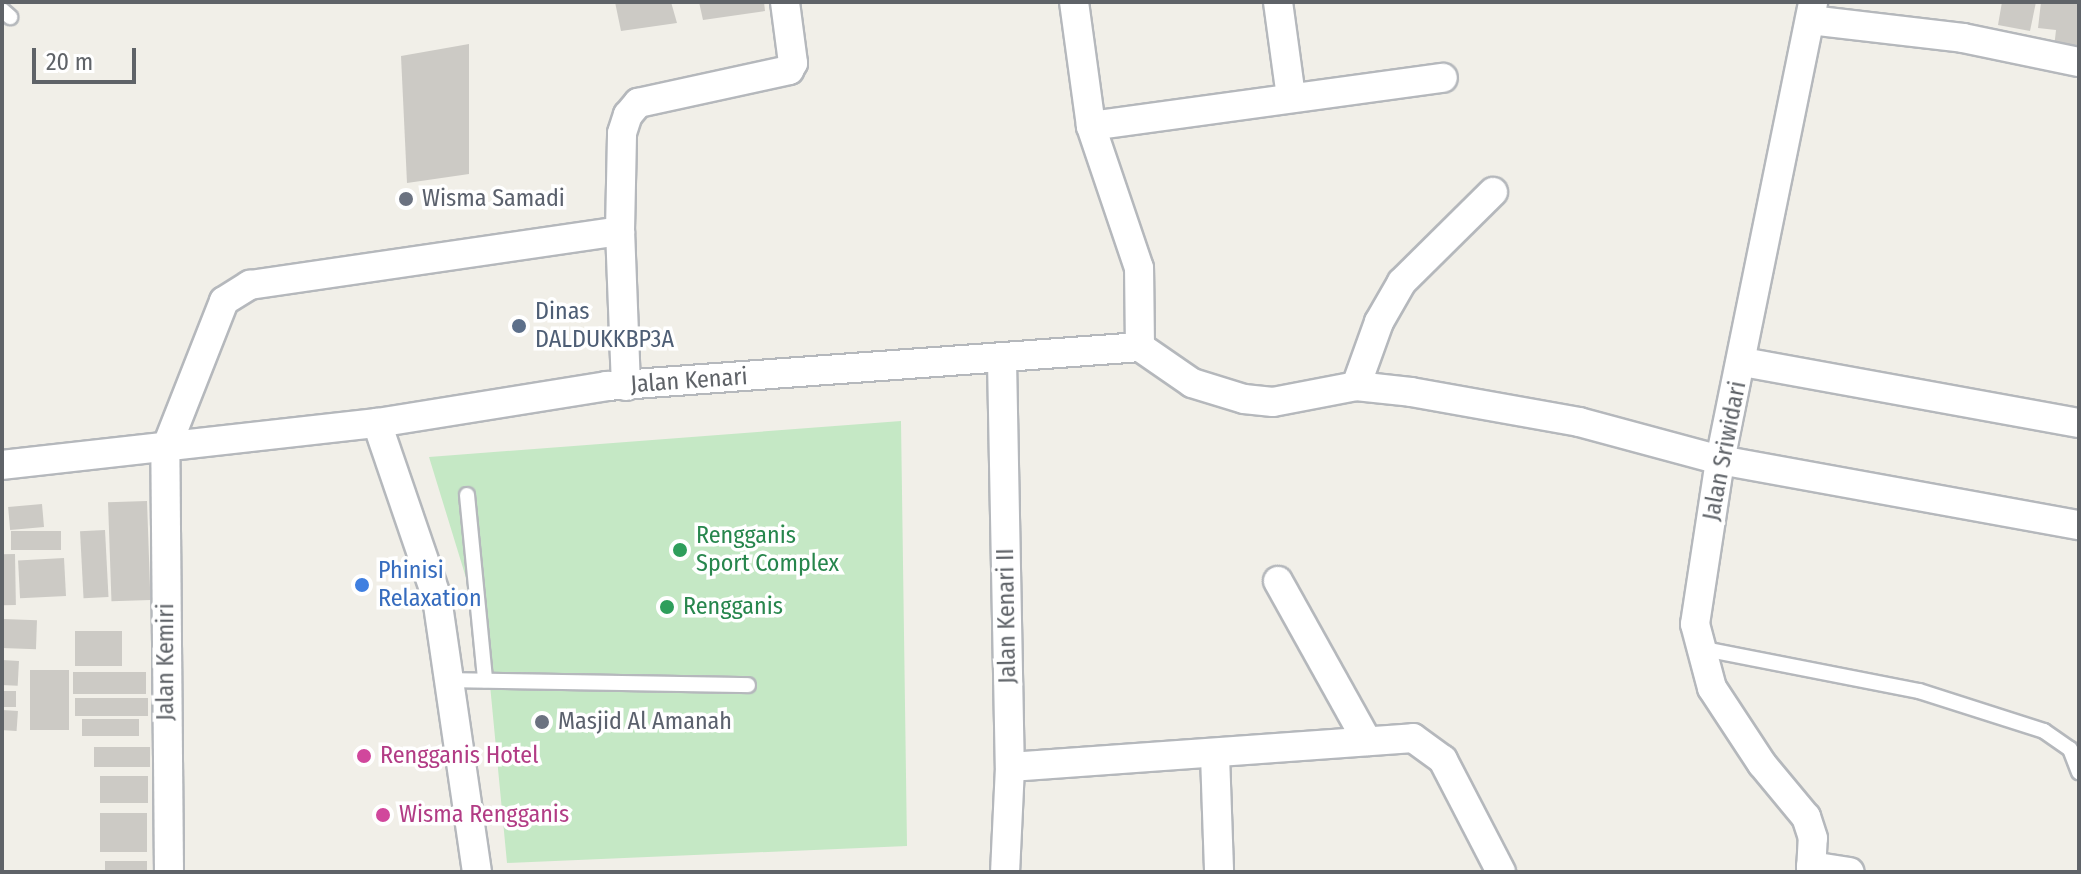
<!DOCTYPE html>
<html>
<head>
<meta charset="utf-8">
<style>
	body { margin:0 }
	#map { position:relative; width:2081px; height:874px; overflow:hidden; background:#f1efe8; font-family:"Fira Sans Condensed",sans-serif }
	div>[style] { position:absolute }
	[style*='--x'] { left:calc(var(--x)*1px); top:calc(var(--y)*1px); width:calc(var(--w)*1px); rotate:calc(var(--a)*1deg) }
	.green>* { inset:0; background:#c5e8c5 }
	.building>* { inset:0; background:#cccac5; transform-origin:0 0 }
	.roads { filter:drop-shadow(2px 0 #b5b8bc) drop-shadow(-2px 0 #b5b8bc) drop-shadow(0 2px #b5b8bc) drop-shadow(0 -2px #b5b8bc) }
	.service>* { height:14px; margin:-7px; padding:0 7px; transform-origin:7px; border-radius:7px; background:#fff }
	.minor>* { height:28px; margin:-14px; padding:0 14px; transform-origin:14px; border-radius:14px; background:#fff }
	.dots>* { width:22px; height:22px; translate:-50% -50%; box-sizing:border-box; border:4px solid #fff; border-radius:50% }
	span { translate:-50% -50%; white-space:nowrap; text-align:center; line-height:1.15; -webkit-text-stroke:7px #fff; paint-order:stroke }
	.worship-label { font-size:24px; color:#5b616d }
	.left { translate:0 -50%; text-align:left }
	.service-label { font-size:24px; color:#4e5e75 }
	.street-label { font-size:24px; color:#5f6368 }
	.leisure-label { font-size:24px; color:#27864d }
	.shop-label { font-size:24px; color:#366cbe }
	.hotel-label { font-size:24px; color:#b23c85 }
	.frame { position:absolute; inset:0; border:4px solid #5f6368; pointer-events:none }
	.scale { position:absolute; left:32px; top:48px; width:104px; height:36px; box-sizing:border-box; border:4px solid #5f6368; border-top:0; padding-left:10px; font-size:24px; line-height:28px; white-space:nowrap; color:#5f6368; -webkit-text-stroke:6px #fff; paint-order:stroke }
</style>
</head>
<body>
<div id="map">
	<div class="green">
		<i style="clip-path:polygon(901px 421px,907px 846px,507px 863px,486px 643px,429px 457px)"></i>
	</div>
	<div class="building">
		<i style="clip-path:polygon(615px 2px,671px 2px,677px 23px,621px 31px)"></i>
		<i style="clip-path:polygon(699px 2px,764px 2px,765px 11px,703px 20px)"></i>
		<i style="clip-path:polygon(2002px 2px,2036px 2px,2030px 31px,1998px 25px)"></i>
		<i style="clip-path:polygon(2041px 2px,2079px 2px,2079px 51px,2054px 48px,2056px 30px,2038px 28px)"></i>
		<i style="clip-path:polygon(469px 44px,469px 174px,407px 183px,401px 56px)"></i>
		<i style="left:147px;top:501px;width:99px;height:39px;rotate:88deg"></i>
		<i style="left:42px;top:504px;width:23px;height:34px;rotate:85deg"></i>
		<i style="left:105px;top:530px;width:67px;height:25px;rotate:87deg"></i>
		<i style="left:61px;top:531px;width:19px;height:50px;rotate:90deg"></i>
		<i style="left:15px;top:554px;width:51px;height:13px;rotate:89deg"></i>
		<i style="left:64px;top:558px;width:38px;height:46px;rotate:87deg"></i>
		<i style="left:3px;top:619px;width:34px;height:29px;rotate:2deg"></i>
		<i style="left:75px;top:631px;width:47px;height:35px"></i>
		<i style="left:2px;top:660px;width:17px;height:25px;rotate:3deg"></i>
		<i style="left:30px;top:670px;width:39px;height:60px"></i>
		<i style="left:146px;top:672px;width:22px;height:73px;rotate:90deg"></i>
		<i style="left:2px;top:691px;width:14px;height:16px"></i>
		<i style="left:148px;top:698px;width:18px;height:73px;rotate:90deg"></i>
		<i style="left:2px;top:710px;width:16px;height:20px;rotate:4deg"></i>
		<i style="left:139px;top:719px;width:17px;height:57px;rotate:90deg"></i>
		<i style="left:150px;top:747px;width:20px;height:56px;rotate:90deg"></i>
		<i style="left:100px;top:776px;width:48px;height:27px"></i>
		<i style="left:100px;top:813px;width:47px;height:39px"></i>
		<i style="left:105px;top:861px;width:42px;height:11px"></i>
	</div>
	<div class="roads">
		<div class="service">
			<i style="--x:2;--y:10;--w:11;--a:41"></i>
			<i style="--x:467;--y:495;--w:186;--a:84.4"></i>
			<i style="--x:1699;--y:648;--w:224;--a:11.1"></i>
			<i style="--x:1919;--y:691;--w:131;--a:17.7"></i>
			<i style="--x:2044;--y:731;--w:32;--a:35"></i>
			<i style="--x:2070;--y:749;--w:25;--a:69"></i>
			<i style="--x:451;--y:680;--w:297;--a:1"></i>
		</div>
		<div class="minor">
			<i style="--x:1278;--y:2;--w:96;--a:82.2"></i>
			<i style="--x:1810;--y:20;--w:154;--a:6.7"></i>
			<i style="--x:1963;--y:38;--w:118;--a:11.7"></i>
			<i style="--x:1091;--y:126;--w:355;--a:-7.8"></i>
			<i style="--x:1140;--y:347;--w:63;--a:34.7"></i>
			<i style="--x:1192;--y:383;--w:54;--a:17.1"></i>
			<i style="--x:1244;--y:399;--w:29;--a:6"></i>
			<i style="--x:1273;--y:402;--w:85;--a:-10.9"></i>
			<i style="--x:1356;--y:386;--w:55;--a:6.2"></i>
			<i style="--x:1411;--y:392;--w:171;--a:10.1"></i>
			<i style="--x:1579;--y:422;--w:146;--a:15.1"></i>
			<i style="--x:1720;--y:460;--w:365;--a:10.3"></i>
			<i style="--x:1002;--y:360;--w:407;--a:88.9"></i>
			<i style="--x:1010;--y:767;--w:105;--a:92.7"></i>
			<i style="--x:1743;--y:362;--w:341;--a:10.3"></i>
			<i style="--x:626;--y:386;--w:155;--a:-92.2"></i>
			<i style="--x:620;--y:231;--w:98;--a:-88.8"></i>
			<i style="--x:622;--y:133;--w:19;--a:-72"></i>
			<i style="--x:628;--y:115;--w:16;--a:-50"></i>
			<i style="--x:638;--y:103;--w:155;--a:-12.3"></i>
			<i style="--x:789;--y:70;--w:8;--a:-60"></i>
			<i style="--x:793;--y:63;--w:62;--a:-97.5"></i>
			<i style="--x:1356;--y:386;--w:68;--a:-70.2"></i>
			<i style="--x:1379;--y:322;--w:46;--a:-60.1"></i>
			<i style="--x:1402;--y:282;--w:128;--a:-44.7"></i>
			<i style="--x:377;--y:423;--w:233;--a:-9.1"></i>
			<i style="--x:607;--y:386;--w:534;--a:-4.18"></i>
			<i style="--x:1140;--y:347;--w:79;--a:-90.7"></i>
			<i style="--x:1139;--y:268;--w:150;--a:-108.7"></i>
			<i style="--x:1091;--y:126;--w:125;--a:-97.8"></i>
			<i style="--x:2;--y:465;--w:377;--a:-6.4"></i>
			<i style="--x:377;--y:423;--w:185;--a:71.1"></i>
			<i style="--x:437;--y:598;--w:277;--a:81.7"></i>
			<i style="--x:1278;--y:581;--w:183;--a:60.9"></i>
			<i style="--x:1215;--y:755;--w:117;--a:88"></i>
			<i style="--x:1010;--y:767;--w:404;--a:-4.1"></i>
			<i style="--x:1413;--y:738;--w:37;--a:36"></i>
			<i style="--x:1443;--y:760;--w:126;--a:62.6"></i>
			<i style="--x:1811;--y:866;--w:39;--a:9"></i>
			<i style="--x:169;--y:872;--w:421;--a:-90.5"></i>
			<i style="--x:165;--y:451;--w:161;--a:-68.5"></i>
			<i style="--x:224;--y:301;--w:31;--a:-32"></i>
			<i style="--x:250;--y:285;--w:374;--a:-8.3"></i>
			<i style="--x:1811;--y:872;--w:34;--a:-87"></i>
			<i style="--x:1813;--y:838;--w:22;--a:-108"></i>
			<i style="--x:1806;--y:817;--w:69;--a:-129.7"></i>
			<i style="--x:1762;--y:764;--w:91;--a:-123.3"></i>
			<i style="--x:1712;--y:688;--w:66;--a:-104.9"></i>
			<i style="--x:1695;--y:624;--w:166;--a:-81.3"></i>
			<i style="--x:1720;--y:460;--w:467;--a:-78.5"></i>
		</div>
	</div>
	<div class="dots">
		<i style="left:406px;top:199px;background:#6b7280"></i>
		<i style="left:519px;top:326px;background:#5c6f8a"></i>
		<i style="left:680px;top:550px;background:#2e9e5b"></i>
		<i style="left:362px;top:585px;background:#3f7fe0"></i>
		<i style="left:667px;top:607px;background:#2e9e5b"></i>
		<i style="left:542px;top:722px;background:#6b7280"></i>
		<i style="left:364px;top:756px;background:#d1479c"></i>
		<i style="left:383px;top:815px;background:#d1479c"></i>
	</div>
	<div class="worship-label">
		<span class="left" style="left:422px;top:199px">Wisma Samadi</span>
		<span class="left" style="left:558px;top:722px">Masjid Al Amanah</span>
	</div>
	<div class="service-label">
		<span class="left" style="left:535px;top:326px">Dinas<br>DALDUKKBP3A</span>
	</div>
	<div class="street-label">
		<span style="left:689px;top:381px;rotate:-4deg">Jalan Kenari</span>
		<span style="left:1725px;top:451px;rotate:-79deg">Jalan Sriwidari</span>
		<span style="left:1007px;top:616px;rotate:-91deg">Jalan Kenari II</span>
		<span style="left:166px;top:662px;rotate:-90deg">Jalan Kemiri</span>
	</div>
	<div class="leisure-label">
		<span class="left" style="left:696px;top:550px">Rengganis<br>Sport Complex</span>
		<span class="left" style="left:683px;top:607px">Rengganis</span>
	</div>
	<div class="shop-label">
		<span class="left" style="left:378px;top:585px">Phinisi<br>Relaxation</span>
	</div>
	<div class="hotel-label">
		<span class="left" style="left:380px;top:756px">Rengganis Hotel</span>
		<span class="left" style="left:399px;top:815px">Wisma Rengganis</span>
	</div>
	<div class="frame"></div>
	<div class="scale">20 m</div>
</div>
</body>
</html>
